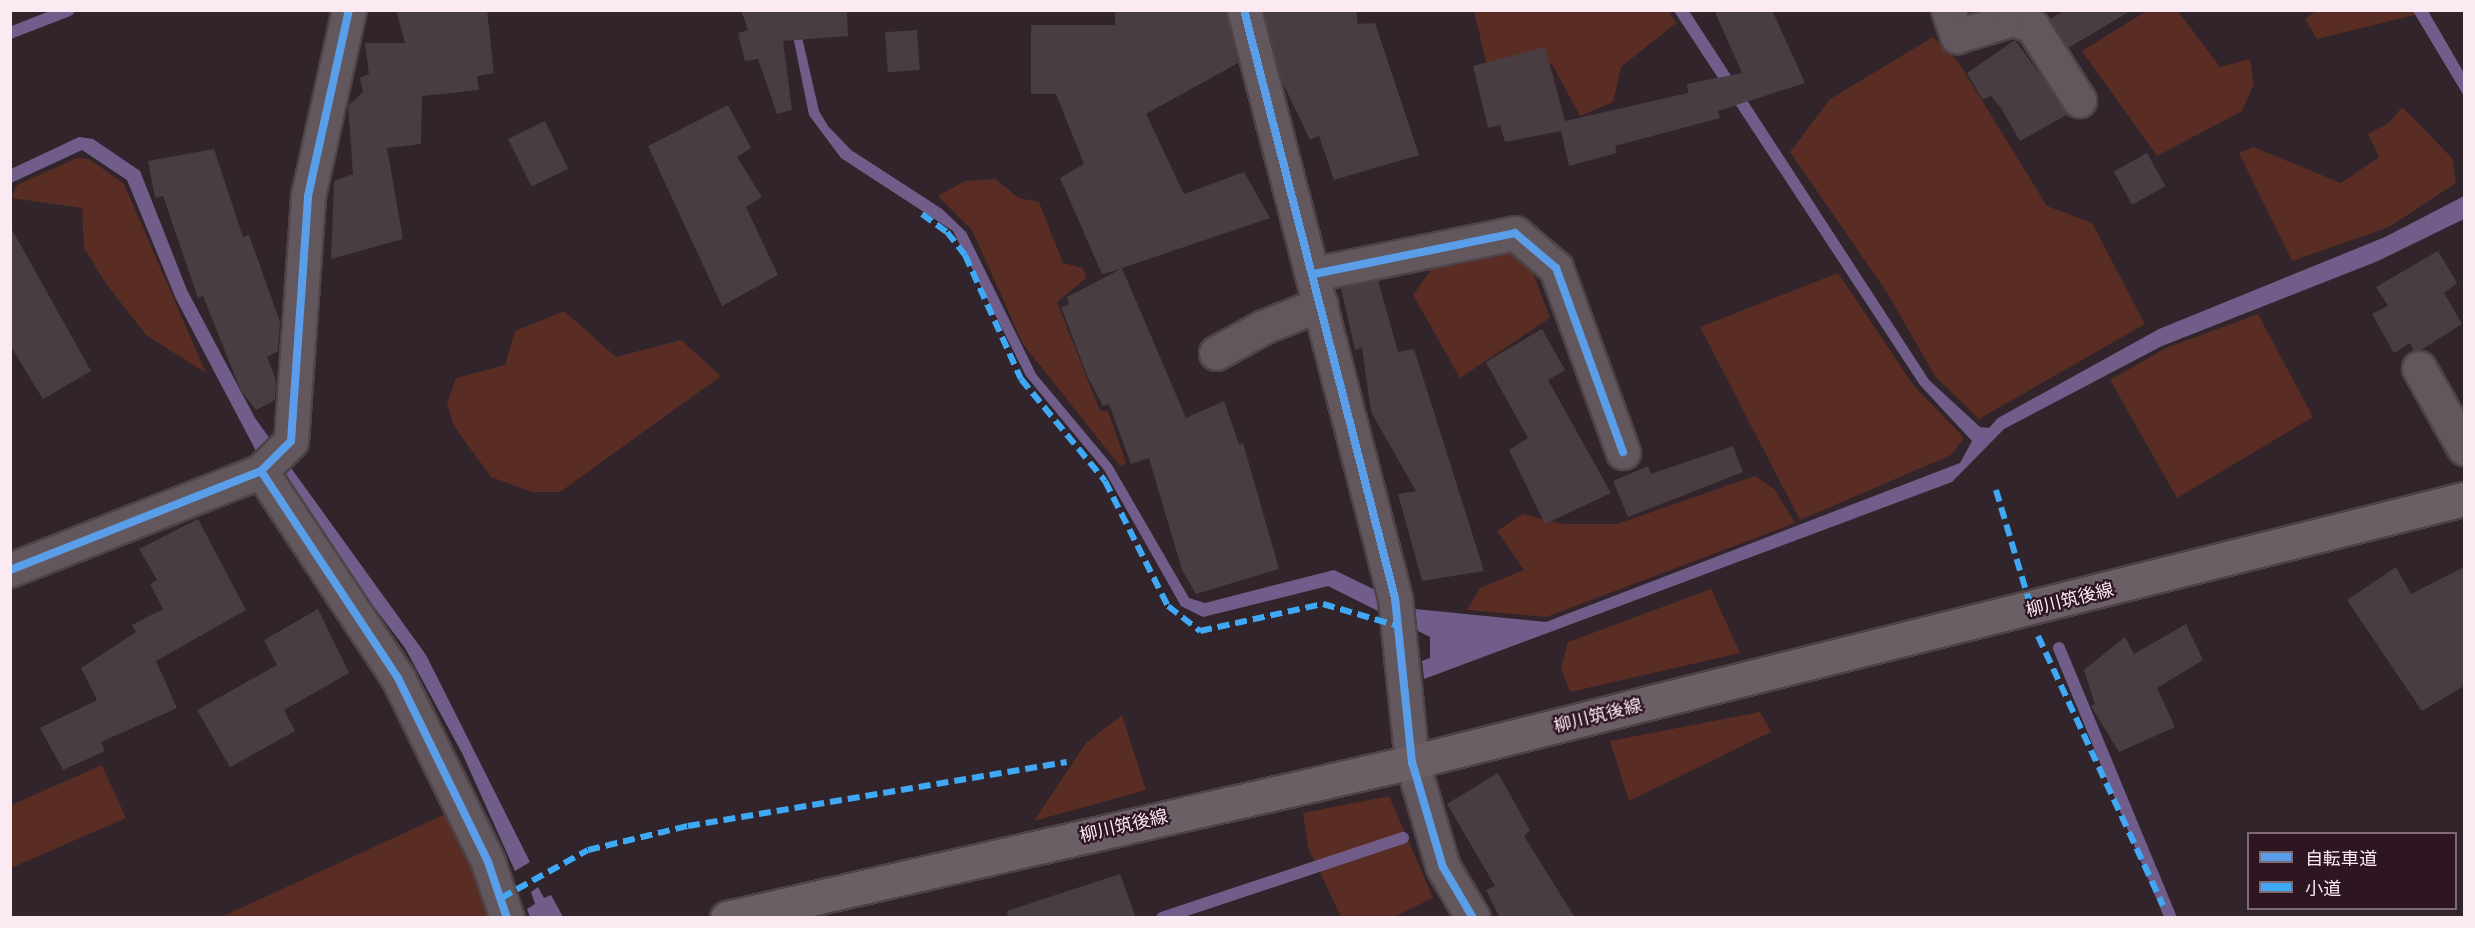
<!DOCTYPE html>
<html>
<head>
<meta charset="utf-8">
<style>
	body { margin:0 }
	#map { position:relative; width:2475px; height:928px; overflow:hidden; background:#31252b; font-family:"Alegreya Sans","Noto Sans JP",sans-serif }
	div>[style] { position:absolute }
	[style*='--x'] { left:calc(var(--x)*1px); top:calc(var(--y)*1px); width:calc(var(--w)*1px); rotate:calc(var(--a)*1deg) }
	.green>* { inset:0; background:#592c24 }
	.water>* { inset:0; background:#715d8a }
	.stream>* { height:12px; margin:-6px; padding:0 6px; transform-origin:6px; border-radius:6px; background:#715d8a }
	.building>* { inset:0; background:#483d41; transform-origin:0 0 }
	.roads { filter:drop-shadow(2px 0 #4e4348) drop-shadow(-2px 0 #4e4348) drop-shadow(0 2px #4e4348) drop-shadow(0 -2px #4e4348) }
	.street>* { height:33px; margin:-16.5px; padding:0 16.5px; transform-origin:16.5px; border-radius:16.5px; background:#62575c }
	.secondary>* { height:33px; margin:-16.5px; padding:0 16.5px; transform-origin:16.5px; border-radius:16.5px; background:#6b5f66 }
	.quiet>* { height:6px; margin-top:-3px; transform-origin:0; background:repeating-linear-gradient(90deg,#3fa9f5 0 12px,transparent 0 18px) }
	.cycleway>* { height:8px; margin:-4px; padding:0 4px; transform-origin:4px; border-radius:4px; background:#5a9eea }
	span { translate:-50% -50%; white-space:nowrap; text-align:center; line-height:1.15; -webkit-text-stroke:4.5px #2d1522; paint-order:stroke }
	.street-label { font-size:18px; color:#fceaf2 }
	.frame { position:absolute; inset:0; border:12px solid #fceaf2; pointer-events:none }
	.legend { position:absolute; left:2247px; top:832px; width:210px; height:78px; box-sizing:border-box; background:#2d1522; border:2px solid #806a75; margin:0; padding:8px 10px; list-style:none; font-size:18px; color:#fceaf2 }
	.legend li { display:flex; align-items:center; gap:12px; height:30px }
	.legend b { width:30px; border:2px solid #806a75 }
</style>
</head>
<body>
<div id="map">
	<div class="green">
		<i style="clip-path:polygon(2148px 10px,2178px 11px,2220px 67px,2250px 59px,2254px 84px,2242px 111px,2157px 156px,2082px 51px)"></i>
		<i style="clip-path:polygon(1474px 11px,1669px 11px,1676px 23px,1621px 67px,1613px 102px,1580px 116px,1552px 64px,1486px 62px)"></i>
		<i style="clip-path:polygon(2316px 11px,2431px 11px,2317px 39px,2305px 19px)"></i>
		<i style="clip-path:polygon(1933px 37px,1957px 60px,2047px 206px,2092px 223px,2145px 324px,1979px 419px,1935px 376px,1886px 291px,1790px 152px,1830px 99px)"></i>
		<i style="clip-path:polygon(2402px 107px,2452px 158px,2456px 183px,2389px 227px,2292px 261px,2239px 153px,2253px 147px,2341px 183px,2379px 157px,2368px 134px,2390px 122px)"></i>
		<i style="clip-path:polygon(77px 158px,89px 159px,124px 184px,206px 373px,146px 335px,107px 285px,84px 248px,82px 208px,11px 198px,17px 185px)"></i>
		<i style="clip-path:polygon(995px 179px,1019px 198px,1039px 202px,1063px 263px,1083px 268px,1086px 278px,1057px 302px,1100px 411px,1108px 411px,1126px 463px,1120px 466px,1023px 344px,972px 230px,938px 196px,965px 181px)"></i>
		<i style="clip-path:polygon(1504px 250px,1531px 268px,1550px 318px,1460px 378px,1413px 295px,1437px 261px)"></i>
		<i style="clip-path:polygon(1838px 273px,1914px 386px,1964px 438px,1951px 455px,1800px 520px,1700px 327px)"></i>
		<i style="clip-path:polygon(564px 311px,616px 357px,681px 340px,721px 376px,560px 492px,532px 492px,491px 477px,454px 426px,447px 403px,456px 378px,505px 365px,515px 331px)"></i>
		<i style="clip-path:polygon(2258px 314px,2313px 417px,2177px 498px,2110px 380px,2166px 348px)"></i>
		<i style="clip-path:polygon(1755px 476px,1774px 489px,1795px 523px,1546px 617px,1467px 610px,1480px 588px,1524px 570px,1497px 531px,1523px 514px,1562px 524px,1617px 524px)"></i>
		<i style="clip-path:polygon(1711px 589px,1740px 653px,1570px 692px,1561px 668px,1568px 642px)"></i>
		<i style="clip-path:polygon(1760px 712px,1771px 732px,1629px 801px,1610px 741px)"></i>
		<i style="clip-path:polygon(1122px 715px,1146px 790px,1034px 821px,1086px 743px)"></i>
		<i style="clip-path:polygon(102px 765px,126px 818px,11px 868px,11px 805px)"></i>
		<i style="clip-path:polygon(1389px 796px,1433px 898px,1394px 917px,1341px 917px,1308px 847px,1303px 813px)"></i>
		<i style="clip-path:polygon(452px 811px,490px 918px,219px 918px)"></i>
	</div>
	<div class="water">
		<i style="clip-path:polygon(788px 11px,796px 11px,819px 111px,828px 126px,851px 150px,942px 209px,966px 232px,1036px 374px,1112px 465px,1189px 598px,1205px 603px,1334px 570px,1415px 609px,1546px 622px,1960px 463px,1972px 441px,1920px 385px,1674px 11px,1689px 11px,1929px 380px,1980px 427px,1989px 428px,1998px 418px,2159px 329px,2385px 237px,2464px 196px,2464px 219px,2378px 261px,2162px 346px,2004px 429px,1952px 482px,1424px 679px,1422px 661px,1430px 658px,1430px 637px,1328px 586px,1203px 617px,1181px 606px,1104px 470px,1026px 376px,953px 231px,841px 158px,809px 115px)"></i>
		<i style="clip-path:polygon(2413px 11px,2428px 11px,2464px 73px,2464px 96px)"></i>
		<i style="clip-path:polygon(79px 137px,93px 139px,140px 171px,187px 290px,255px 418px,426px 655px,530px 862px,515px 871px,463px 755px,405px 648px,256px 451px,176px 299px,127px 180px,82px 150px,11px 183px,11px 169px)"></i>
		<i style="clip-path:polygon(538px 887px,544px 898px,551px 895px,563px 917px,530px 917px,527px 909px,535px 904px,531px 892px)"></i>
	</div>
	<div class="stream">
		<i style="--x:10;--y:33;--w:63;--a:-21.3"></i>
		<i style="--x:2059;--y:648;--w:292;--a:67.5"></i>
		<i style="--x:1162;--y:918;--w:254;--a:-18.4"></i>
	</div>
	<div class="building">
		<i style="clip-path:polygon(396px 10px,487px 10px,494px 73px,477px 76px,479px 90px,422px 96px,421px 144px,387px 148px,403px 239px,331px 259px,334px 181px,353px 174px,348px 106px,363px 92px,360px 78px,369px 74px,365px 43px,405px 43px)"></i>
		<i style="clip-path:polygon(741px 10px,847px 10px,848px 36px,783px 41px,792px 110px,777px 114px,758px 59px,745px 61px,738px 33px,748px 30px)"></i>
		<i style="clip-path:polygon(1115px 10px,1226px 10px,1238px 63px,1146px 114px,1184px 194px,1244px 172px,1270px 218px,1122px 268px,1186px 418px,1224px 401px,1239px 444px,1243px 443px,1279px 569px,1196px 594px,1182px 570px,1149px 458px,1131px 464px,1109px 404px,1103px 406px,1088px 378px,1061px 307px,1069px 305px,1067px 297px,1121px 269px,1102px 274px,1060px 178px,1084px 164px,1056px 94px,1031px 94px,1031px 25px,1115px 25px)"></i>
		<i style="clip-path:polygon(1263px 10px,1356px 10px,1358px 24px,1375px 23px,1419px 155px,1334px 180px,1319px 136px,1310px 140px,1281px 79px)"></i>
		<i style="clip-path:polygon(1714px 10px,1772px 10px,1805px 83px,1718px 111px,1720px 118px,1615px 146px,1617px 153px,1569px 166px,1561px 131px,1505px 142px,1500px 125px,1488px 128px,1473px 66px,1545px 47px,1565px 121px,1688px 93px,1687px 84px,1742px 73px)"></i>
		<i style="clip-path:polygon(2065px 10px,2132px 10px,2068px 48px,2050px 19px)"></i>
		<i style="left:917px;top:30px;width:40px;height:32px;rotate:86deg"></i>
		<i style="clip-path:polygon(2015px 40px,2068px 114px,2020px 141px,2001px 108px,1991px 96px,1983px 100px,1967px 73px)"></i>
		<i style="clip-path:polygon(728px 105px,751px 148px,737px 157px,762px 197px,746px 207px,778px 275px,722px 306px,648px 146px)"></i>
		<i style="left:545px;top:121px;width:53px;height:41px;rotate:64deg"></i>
		<i style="clip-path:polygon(214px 149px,243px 237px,249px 235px,280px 322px,278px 351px,267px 357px,276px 380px,275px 400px,256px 410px,241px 391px,203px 296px,198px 298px,163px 196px,155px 198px,148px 161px)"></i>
		<i style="left:2147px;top:153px;width:38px;height:38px;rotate:61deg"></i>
		<i style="clip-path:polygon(10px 226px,91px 371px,43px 399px,10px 345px)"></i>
		<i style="clip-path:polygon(2438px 251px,2457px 283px,2444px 293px,2462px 324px,2421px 350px,2414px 351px,2410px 343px,2394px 353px,2372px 314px,2388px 306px,2376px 287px)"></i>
		<i style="clip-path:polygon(1378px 280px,1398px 352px,1414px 349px,1484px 571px,1422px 581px,1398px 494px,1416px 491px,1371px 412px,1362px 348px,1355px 350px,1341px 288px)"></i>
		<i style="clip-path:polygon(1542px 329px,1565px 370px,1548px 380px,1611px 493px,1545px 524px,1509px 450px,1528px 438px,1486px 362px)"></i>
		<i style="clip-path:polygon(1733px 446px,1743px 472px,1628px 517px,1613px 481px,1648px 466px,1651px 474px)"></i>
		<i style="clip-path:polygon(198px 519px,246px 610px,156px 661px,177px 708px,101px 742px,105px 751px,63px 770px,40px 728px,97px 700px,81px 668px,136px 632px,132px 625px,163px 609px,150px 584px,157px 580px,139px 549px)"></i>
		<i style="clip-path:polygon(2396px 567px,2411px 594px,2464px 567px,2464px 686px,2422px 711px,2347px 600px)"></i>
		<i style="clip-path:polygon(318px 609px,349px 673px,284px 710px,295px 731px,230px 767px,197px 710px,277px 665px,264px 640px)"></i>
		<i style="clip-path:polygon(2186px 624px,2203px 660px,2157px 688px,2175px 727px,2119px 752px,2091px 706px,2095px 704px,2084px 670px,2125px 637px,2134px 654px)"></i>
		<i style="clip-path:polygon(1498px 773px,1530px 830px,1524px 836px,1575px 918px,1500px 918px,1486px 890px,1495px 886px,1447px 804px)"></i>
		<i style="clip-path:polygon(1120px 874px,1136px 918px,1008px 918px,1007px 911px)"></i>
	</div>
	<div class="roads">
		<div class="street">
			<i style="--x:1244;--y:10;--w:607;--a:75.6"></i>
			<i style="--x:1395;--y:598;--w:165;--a:84.1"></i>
			<i style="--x:1412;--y:762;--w:109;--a:73.6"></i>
			<i style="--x:1443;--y:867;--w:59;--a:59.5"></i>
			<i style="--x:1948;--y:10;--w:28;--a:71"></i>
			<i style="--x:1957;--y:36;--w:59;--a:-16.9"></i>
			<i style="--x:2013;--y:19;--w:20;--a:20"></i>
			<i style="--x:2032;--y:26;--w:88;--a:57.6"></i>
			<i style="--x:1314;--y:274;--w:205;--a:-11.5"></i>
			<i style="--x:1515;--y:233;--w:54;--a:40.5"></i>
			<i style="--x:1556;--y:268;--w:196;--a:70"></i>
			<i style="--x:1216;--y:353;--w:54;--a:-29"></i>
			<i style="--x:1263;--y:327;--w:62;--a:-21.6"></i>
			<i style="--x:2419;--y:368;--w:92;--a:60.6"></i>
			<i style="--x:261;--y:471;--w:248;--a:56.5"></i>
			<i style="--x:398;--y:678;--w:205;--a:63.9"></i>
			<i style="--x:488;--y:862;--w:59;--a:71.3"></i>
			<i style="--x:10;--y:570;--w:270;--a:-21.5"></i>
			<i style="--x:261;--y:471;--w:42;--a:-45"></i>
			<i style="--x:291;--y:441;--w:246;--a:-86"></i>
			<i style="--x:308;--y:196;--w:190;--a:-77.6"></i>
		</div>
		<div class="secondary">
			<i style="--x:727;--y:918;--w:703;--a:-12.83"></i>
			<i style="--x:1412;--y:762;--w:1084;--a:-14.04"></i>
		</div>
	</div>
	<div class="quiet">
		<i style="--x:922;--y:214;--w:31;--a:36"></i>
		<i style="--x:947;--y:232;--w:29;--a:52"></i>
		<i style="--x:965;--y:255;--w:136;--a:65.7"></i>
		<i style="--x:1021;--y:379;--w:132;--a:50.5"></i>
		<i style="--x:1105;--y:481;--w:140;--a:63.3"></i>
		<i style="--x:1168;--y:606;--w:41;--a:38"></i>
		<i style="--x:1200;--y:631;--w:126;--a:-12.4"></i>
		<i style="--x:1323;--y:604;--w:78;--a:16.3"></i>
		<i style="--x:1996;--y:490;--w:126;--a:73.4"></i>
		<i style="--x:2038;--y:636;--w:297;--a:65.1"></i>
		<i style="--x:501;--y:898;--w:99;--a:-28.9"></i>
		<i style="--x:588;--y:850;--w:103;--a:-13.5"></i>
		<i style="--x:688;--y:826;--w:384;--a:-9.6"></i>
	</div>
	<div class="cycleway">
		<i style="--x:1244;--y:10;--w:607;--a:75.6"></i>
		<i style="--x:1395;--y:598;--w:165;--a:84.1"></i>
		<i style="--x:1412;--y:762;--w:109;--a:73.6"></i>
		<i style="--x:1443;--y:867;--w:59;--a:59.5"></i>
		<i style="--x:1314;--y:274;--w:205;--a:-11.5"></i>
		<i style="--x:1515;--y:233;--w:54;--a:40.5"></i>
		<i style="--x:1556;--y:268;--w:196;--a:70"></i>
		<i style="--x:261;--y:471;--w:248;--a:56.5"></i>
		<i style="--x:398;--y:678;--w:205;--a:63.9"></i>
		<i style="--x:488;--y:862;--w:59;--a:71.3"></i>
		<i style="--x:10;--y:570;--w:270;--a:-21.5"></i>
		<i style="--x:261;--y:471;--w:42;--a:-45"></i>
		<i style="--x:291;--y:441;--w:246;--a:-86"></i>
		<i style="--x:308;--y:196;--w:190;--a:-77.6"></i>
	</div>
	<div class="street-label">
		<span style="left:2070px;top:601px;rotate:-14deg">柳川筑後線</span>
		<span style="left:1598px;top:717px;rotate:-14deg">柳川筑後線</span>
		<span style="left:1124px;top:827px;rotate:-13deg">柳川筑後線</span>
	</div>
	<div class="frame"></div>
	<ul class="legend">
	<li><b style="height:8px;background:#5a9eea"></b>自転車道</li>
	<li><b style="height:8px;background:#3fa9f5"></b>小道</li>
	</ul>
</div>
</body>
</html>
